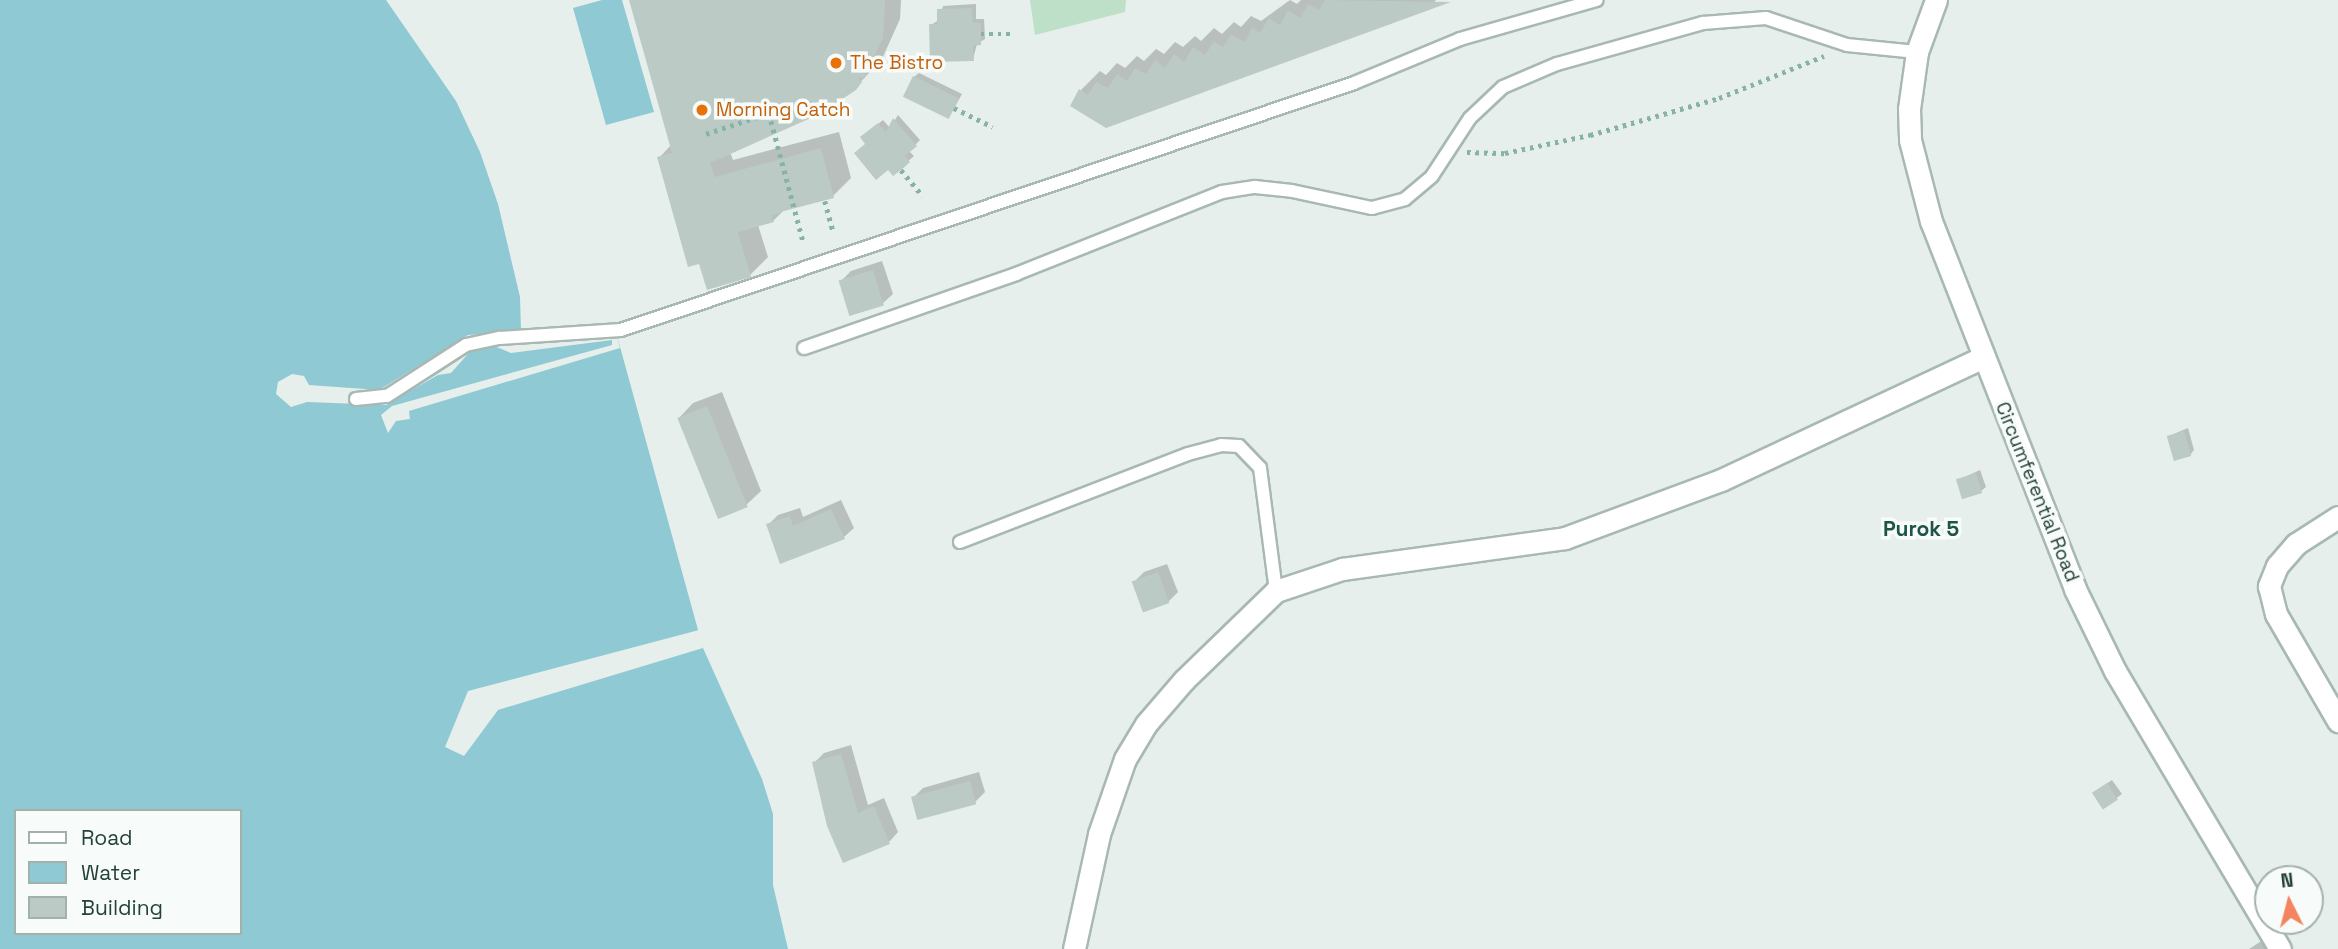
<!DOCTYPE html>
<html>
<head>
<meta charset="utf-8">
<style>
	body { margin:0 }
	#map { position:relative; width:2338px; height:949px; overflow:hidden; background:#e6efeb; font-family:"Space Grotesk",sans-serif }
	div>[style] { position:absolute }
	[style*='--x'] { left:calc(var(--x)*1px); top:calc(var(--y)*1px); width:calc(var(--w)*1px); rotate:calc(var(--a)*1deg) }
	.green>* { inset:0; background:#bfe0c8 }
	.water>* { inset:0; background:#8ec9d4 }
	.pier>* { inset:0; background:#e6efeb }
	.shadow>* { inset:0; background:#0003 }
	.building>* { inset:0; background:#bbcac4; transform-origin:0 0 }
	.path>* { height:4.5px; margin-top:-2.25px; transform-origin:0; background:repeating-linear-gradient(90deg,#86b3a5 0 3.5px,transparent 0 8.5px) }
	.roads { filter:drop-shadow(2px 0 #a8b8b2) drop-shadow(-2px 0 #a8b8b2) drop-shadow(0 2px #a8b8b2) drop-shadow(0 -2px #a8b8b2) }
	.lane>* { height:12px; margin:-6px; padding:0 6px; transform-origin:6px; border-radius:6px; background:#fff }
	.street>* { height:21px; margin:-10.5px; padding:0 10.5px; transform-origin:10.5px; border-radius:10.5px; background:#fff }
	.secondary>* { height:21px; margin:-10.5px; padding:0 10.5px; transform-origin:10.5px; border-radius:10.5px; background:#fff }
	.dots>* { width:19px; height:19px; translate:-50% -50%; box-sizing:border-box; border:4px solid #f7fbf9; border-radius:50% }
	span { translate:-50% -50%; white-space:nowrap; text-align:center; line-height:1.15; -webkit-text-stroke:7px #f7fbf9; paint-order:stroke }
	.food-label { font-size:19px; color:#c56008 }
	.left { translate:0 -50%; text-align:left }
	.street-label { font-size:19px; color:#24423a }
	.neighbourhood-label { font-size:21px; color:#1f5548; font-weight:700 }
	.legend { position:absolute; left:14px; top:809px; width:228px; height:126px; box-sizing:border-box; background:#f7fbf9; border:2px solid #a3b1ad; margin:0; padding:9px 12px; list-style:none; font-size:21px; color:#24423a }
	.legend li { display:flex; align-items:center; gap:14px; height:35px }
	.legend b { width:35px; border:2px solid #a3b1ad }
	.north { position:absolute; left:2254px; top:865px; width:70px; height:70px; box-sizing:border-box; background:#f7fbf9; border:2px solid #a3b1ad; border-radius:50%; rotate:354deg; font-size:19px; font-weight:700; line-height:28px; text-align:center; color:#24423a }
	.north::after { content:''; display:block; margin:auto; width:24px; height:32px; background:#f4845f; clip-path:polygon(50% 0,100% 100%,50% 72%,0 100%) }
</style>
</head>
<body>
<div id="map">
	<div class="green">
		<i style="clip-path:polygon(1030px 0,1126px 0,1125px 12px,1035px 35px)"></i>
	</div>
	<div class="water">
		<i style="clip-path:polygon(evenodd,0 0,386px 0,456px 101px,480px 152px,498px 204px,520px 297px,521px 331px,614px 325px,703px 648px,762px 779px,773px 814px,773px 885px,788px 949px,0 949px,0 0,16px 811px,240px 811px,240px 933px,16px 933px,16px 811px)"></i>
		<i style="clip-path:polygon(602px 0,622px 0,654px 112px,606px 125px,573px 8px)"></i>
	</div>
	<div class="pier">
		<i style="clip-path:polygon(614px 325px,620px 348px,409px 411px,410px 419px,396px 421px,388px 433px,381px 415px,392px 406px,612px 345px,612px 340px,511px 353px,494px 346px,475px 346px,451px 373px,438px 375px,386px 405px,307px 402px,291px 407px,276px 394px,278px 382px,292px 374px,304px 376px,309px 385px,379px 390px,468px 335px)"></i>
		<i style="clip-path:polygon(699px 630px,703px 648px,498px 710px,464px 756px,445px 747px,468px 691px)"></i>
	</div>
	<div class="shadow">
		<i style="clip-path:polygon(630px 0,901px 0,900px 19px,882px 59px,855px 88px,812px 116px,730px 152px,733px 160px,839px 132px,851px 178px,833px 196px,785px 209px,773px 221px,758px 225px,768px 257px,750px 275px,659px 158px,671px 145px)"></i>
		<i style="clip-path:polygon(1290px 0,1297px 4px,1301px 0,1436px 0,1427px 9px,1107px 126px,1081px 90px,1100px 71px,1106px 75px,1117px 63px,1125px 68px,1137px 56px,1144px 61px,1156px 49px,1164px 54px,1175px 42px,1183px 47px,1195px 36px,1201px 41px,1214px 28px,1222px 34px,1234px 22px,1241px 27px,1251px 16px,1261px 21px)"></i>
		<i style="clip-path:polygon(976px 4px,976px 19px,984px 19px,985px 39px,977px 44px,973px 59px,931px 25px,939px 20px,943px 6px)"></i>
		<i style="clip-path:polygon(919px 73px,962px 94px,949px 117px,914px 77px)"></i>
		<i style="clip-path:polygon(898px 115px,920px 140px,909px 151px,914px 156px,893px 174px,867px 143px,867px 133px,883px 120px,890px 128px)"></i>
		<i style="clip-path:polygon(882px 261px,893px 294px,883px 303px,841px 281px,851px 271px)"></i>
		<i style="clip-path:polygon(722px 392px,761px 491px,746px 505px,679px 418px,693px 403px)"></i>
		<i style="clip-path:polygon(2188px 428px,2194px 450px,2190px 455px,2169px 436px)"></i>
		<i style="clip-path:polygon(1980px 470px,1986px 487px,1981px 491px,1958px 480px)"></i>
		<i style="clip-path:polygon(841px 500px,854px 528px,844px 537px,768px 525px,778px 515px,800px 508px,803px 517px)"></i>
		<i style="clip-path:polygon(1167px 564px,1178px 592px,1168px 602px,1134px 582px,1144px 572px)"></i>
		<i style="clip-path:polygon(851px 745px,868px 805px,884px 798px,898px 832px,889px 842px,829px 825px,814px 763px,824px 753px)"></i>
		<i style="clip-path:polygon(979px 772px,985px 792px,975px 802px,913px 798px,923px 788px)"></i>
		<i style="clip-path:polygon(2112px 780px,2122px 794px,2104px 807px,2099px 789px)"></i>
		<i style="clip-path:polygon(2263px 940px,2269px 949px,2249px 949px)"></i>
	</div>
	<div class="building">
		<i style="clip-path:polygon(629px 0,885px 0,883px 38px,864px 79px,857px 76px,862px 82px,856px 90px,820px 114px,809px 100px,813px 117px,710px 163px,715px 177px,821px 148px,834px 198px,784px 211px,772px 216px,774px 222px,738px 232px,751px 277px,707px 290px,699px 264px,688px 267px,657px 157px,672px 153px)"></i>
		<i style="clip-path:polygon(1325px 0,1451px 2px,1106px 128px,1070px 106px,1079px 89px,1088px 95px,1096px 82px,1108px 88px,1117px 74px,1127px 81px,1135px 68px,1146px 74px,1155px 60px,1165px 68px,1174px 54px,1184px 62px,1193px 47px,1205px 55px,1214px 41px,1223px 47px,1231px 35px,1245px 42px,1252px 27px,1260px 33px,1269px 18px,1280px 25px,1288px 10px,1300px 18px,1308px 4px,1319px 10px)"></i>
		<i style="clip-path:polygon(972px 8px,973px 23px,981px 23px,981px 45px,973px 46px,974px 61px,930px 62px,929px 24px,937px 24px,937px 9px)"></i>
		<i style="left:913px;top:76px;width:51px;height:23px;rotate:26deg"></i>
		<i style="clip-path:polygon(893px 118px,917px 146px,905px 156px,910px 162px,901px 170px,893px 176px,888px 170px,876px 180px,854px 153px,865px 144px,860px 137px,878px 123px,886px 132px)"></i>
		<i style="left:873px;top:270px;width:37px;height:36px;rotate:73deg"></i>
		<i style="left:707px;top:406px;width:109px;height:32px;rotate:68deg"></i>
		<i style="left:2184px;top:431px;width:26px;height:18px;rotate:74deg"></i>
		<i style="left:1976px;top:473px;width:21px;height:21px;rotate:73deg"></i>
		<i style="clip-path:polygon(831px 509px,845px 539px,780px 564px,766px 524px,790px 516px,793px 526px)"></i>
		<i style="left:1158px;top:572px;width:33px;height:28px;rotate:70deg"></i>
		<i style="clip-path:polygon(841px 754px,858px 813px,874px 806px,890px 844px,843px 863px,827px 826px,812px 762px)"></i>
		<i style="left:970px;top:781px;width:24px;height:61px;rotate:75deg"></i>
		<i style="left:2107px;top:783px;width:20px;height:18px;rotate:57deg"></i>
	</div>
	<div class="path">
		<i style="--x:981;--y:34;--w:33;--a:0"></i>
		<i style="--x:954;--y:108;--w:43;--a:26"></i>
		<i style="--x:769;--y:113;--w:132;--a:75.1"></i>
		<i style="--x:706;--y:134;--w:66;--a:-18.4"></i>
		<i style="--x:769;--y:113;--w:14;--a:8"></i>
		<i style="--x:783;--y:115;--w:22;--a:-18"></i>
		<i style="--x:1467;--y:152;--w:38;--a:2"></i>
		<i style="--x:1505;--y:153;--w:87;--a:-12"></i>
		<i style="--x:1590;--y:135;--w:134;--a:-16"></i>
		<i style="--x:1719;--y:98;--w:113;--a:-21.8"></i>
		<i style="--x:901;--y:170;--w:34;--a:50"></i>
		<i style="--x:825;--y:201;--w:31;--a:75"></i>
	</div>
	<div class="roads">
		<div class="lane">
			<i style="--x:804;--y:348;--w:225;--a:-19.2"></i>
			<i style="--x:1016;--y:274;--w:222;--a:-21.7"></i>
			<i style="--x:1222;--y:192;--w:33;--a:-9"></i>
			<i style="--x:1255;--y:187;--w:37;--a:6"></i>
			<i style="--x:1292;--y:191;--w:82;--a:12"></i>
			<i style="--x:1372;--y:208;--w:34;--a:-15"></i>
			<i style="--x:1405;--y:199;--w:35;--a:-40"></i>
			<i style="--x:1432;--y:176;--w:69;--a:-56.8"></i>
			<i style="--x:1470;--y:118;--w:45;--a:-43.2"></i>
			<i style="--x:1503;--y:87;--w:59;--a:-23.1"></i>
			<i style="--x:1557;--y:64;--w:152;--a:-15.7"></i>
			<i style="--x:1703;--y:23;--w:63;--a:-4.5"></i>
			<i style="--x:1766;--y:18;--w:85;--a:18.4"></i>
			<i style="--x:1847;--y:45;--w:70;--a:5.7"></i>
			<i style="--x:356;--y:399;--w:31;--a:-6"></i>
			<i style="--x:387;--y:396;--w:94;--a:-32.8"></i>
			<i style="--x:466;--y:345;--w:35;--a:-12"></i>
			<i style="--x:500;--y:338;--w:121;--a:-3.8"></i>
			<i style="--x:621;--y:330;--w:773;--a:-18.62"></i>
			<i style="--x:1354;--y:83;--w:115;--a:-22.5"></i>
			<i style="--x:1460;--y:39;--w:142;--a:-15.9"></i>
			<i style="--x:960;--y:542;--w:244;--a:-21.1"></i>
			<i style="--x:1188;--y:454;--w:34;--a:-15"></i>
			<i style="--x:1221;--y:445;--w:18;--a:3"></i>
			<i style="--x:1239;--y:446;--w:30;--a:46"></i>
			<i style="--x:1260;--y:468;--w:124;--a:82.6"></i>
		</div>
		<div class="street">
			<i style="--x:2338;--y:517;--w:50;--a:147.3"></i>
			<i style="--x:2296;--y:544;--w:29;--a:131"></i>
			<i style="--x:2277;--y:566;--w:22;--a:112"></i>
			<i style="--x:2269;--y:586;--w:29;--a:76"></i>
			<i style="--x:2276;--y:614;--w:124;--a:59.9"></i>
			<i style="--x:1074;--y:949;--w:118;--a:-77.7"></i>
			<i style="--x:1099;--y:834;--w:79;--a:-70.9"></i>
			<i style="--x:1125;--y:759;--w:41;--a:-59"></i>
			<i style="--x:1146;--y:724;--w:58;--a:-49.2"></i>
			<i style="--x:1184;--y:680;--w:128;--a:-44.1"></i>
			<i style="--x:1276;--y:591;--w:70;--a:-18.4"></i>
			<i style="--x:1342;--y:569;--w:225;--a:-7.9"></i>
			<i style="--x:1565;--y:538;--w:166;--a:-20.4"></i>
			<i style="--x:1721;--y:480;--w:290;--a:-25.1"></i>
		</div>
		<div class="secondary">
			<i style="--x:1936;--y:0;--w:55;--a:110.1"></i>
			<i style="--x:1917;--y:52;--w:58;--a:98"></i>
			<i style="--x:1909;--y:109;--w:31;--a:88"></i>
			<i style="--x:1910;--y:140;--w:84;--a:75.5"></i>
			<i style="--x:1931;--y:221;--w:395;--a:68.6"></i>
			<i style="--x:2075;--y:589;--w:91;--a:64"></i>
			<i style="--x:2115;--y:671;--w:323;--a:59.3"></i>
		</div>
	</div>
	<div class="dots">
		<i style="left:836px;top:63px;background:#e8710a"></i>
		<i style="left:702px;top:110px;background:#e8710a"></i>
	</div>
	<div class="food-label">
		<span class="left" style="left:850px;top:63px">The Bistro</span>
		<span class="left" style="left:716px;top:110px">Morning Catch</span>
	</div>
	<div class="street-label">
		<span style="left:2037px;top:492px;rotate:68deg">Circumferential Road</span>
	</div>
	<div class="neighbourhood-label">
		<span style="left:1921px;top:529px">Purok 5</span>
	</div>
	<ul class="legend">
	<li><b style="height:9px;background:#fff"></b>Road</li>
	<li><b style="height:19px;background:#8ec9d4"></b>Water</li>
	<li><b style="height:19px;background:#bbcac4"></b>Building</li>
	</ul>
	<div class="north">N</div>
</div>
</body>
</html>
